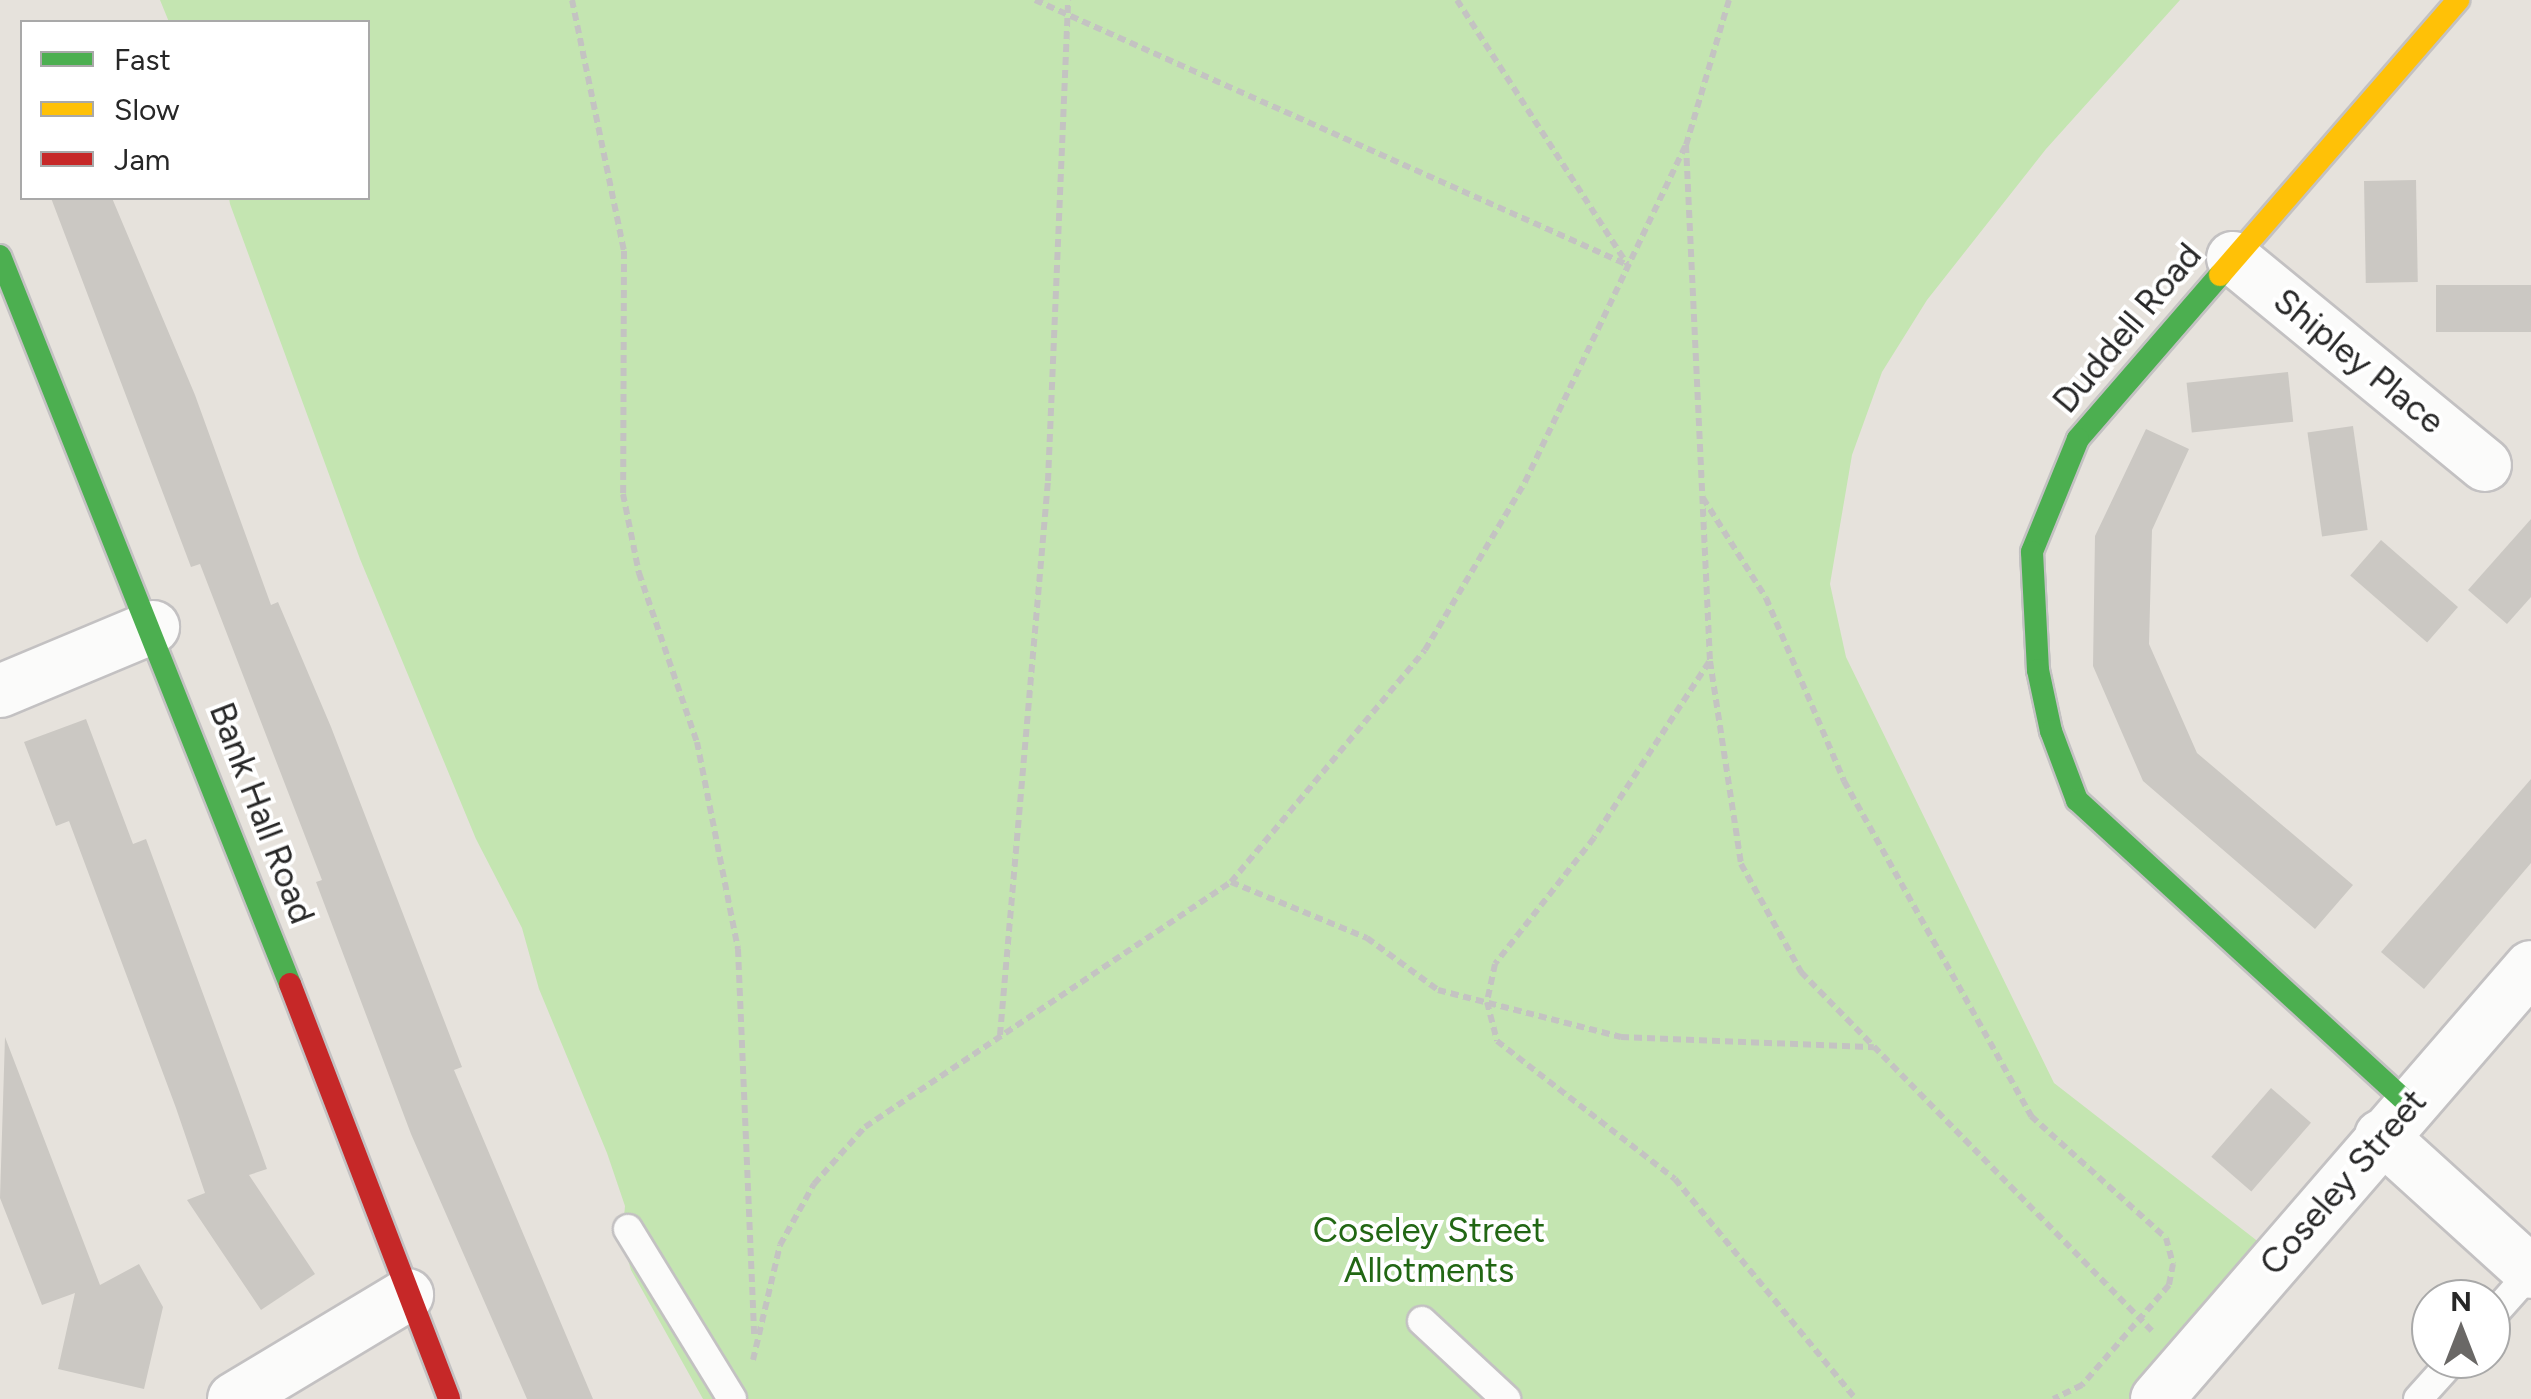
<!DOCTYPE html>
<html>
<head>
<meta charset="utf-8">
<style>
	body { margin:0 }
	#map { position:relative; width:2531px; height:1399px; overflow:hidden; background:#e6e2dc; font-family:Figtree,sans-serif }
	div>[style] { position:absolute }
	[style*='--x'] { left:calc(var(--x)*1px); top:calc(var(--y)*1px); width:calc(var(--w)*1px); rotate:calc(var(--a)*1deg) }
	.green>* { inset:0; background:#c4e5b1 }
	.building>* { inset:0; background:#cbc8c3; transform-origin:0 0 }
	.path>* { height:6px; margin-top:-3px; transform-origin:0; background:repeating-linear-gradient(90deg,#c4c3c2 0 8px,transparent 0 13px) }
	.roads { filter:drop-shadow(2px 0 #c3c1c2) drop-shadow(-2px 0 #c3c1c2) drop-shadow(0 2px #c3c1c2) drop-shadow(0 -2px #c3c1c2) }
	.lane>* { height:28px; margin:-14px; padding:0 14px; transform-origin:14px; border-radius:14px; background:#fbfbfa }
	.street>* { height:52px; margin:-26px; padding:0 26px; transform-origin:26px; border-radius:26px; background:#fbfbfa }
	.fast>* { height:22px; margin:-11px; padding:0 11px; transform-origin:11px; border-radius:11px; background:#4caf50 }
	.slow>* { height:22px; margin:-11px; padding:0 11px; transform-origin:11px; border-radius:11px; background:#ffc107 }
	.jam>* { height:22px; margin:-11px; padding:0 11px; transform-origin:11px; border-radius:11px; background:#c62828 }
	span { translate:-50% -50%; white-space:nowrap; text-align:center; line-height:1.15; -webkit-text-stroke:8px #fff; paint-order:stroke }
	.street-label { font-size:35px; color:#272727 }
	.park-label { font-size:35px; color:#226714 }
	.legend { position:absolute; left:20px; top:20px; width:350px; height:180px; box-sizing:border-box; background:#fff; border:2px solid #a9a9a9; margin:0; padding:12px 18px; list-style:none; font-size:30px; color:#272727 }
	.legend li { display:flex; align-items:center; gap:20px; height:50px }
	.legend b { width:50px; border:2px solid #a9a9a9 }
	.north { position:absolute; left:2411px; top:1279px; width:100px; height:100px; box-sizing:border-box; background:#fff; border:2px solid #a9a9a9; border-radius:50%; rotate:0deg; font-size:28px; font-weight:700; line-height:40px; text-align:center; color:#272727 }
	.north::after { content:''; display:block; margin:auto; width:35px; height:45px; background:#6a6866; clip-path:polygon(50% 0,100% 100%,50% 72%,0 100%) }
</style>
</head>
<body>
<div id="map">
	<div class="green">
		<i style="clip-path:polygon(160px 0,2180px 0,2046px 149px,1927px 300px,1882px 372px,1852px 455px,1830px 584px,1846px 657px,2054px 1083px,2278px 1257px,2153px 1399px,703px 1399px,631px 1270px,622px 1239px,625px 1206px,607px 1153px,539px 989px,522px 928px,476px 839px,360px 559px,230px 204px,229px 198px,368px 198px,368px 22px,169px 22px)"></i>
	</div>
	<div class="building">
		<i style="left:2416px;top:180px;width:102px;height:52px;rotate:89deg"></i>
		<i style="clip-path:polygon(51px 198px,112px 198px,195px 395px,271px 605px,278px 602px,331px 727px,462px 1067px,454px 1070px,593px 1399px,527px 1399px,411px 1134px,316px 882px,322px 880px,200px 564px,191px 567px)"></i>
		<i style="left:2531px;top:285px;width:47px;height:95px;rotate:90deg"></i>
		<i style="left:2288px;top:372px;width:50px;height:102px;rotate:84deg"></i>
		<i style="left:2353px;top:426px;width:105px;height:46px;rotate:82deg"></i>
		<i style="clip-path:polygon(2146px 429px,2189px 449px,2152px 530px,2149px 644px,2197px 753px,2353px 885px,2315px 929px,2143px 781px,2093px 666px,2095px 536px)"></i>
		<i style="clip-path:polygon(2531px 519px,2531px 597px,2507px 624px,2468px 590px)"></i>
		<i style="left:2381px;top:540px;width:102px;height:47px;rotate:41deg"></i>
		<i style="clip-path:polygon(86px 719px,133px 844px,146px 839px,237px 1086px,267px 1169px,249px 1175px,315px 1274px,261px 1310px,187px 1200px,205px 1193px,176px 1108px,69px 821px,56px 826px,24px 742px)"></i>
		<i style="clip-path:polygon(2531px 779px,2531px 863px,2424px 989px,2381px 952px)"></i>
		<i style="clip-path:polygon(5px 1037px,100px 1285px,139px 1264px,163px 1307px,144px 1389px,58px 1369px,75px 1293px,42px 1305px,0 1198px)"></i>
		<i style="left:2271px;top:1088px;width:53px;height:91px;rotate:41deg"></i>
	</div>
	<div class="path">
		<i style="--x:572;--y:0;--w:256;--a:78.3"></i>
		<i style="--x:624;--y:251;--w:243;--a:90.2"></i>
		<i style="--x:623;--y:494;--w:81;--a:78.6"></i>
		<i style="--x:639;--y:573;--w:179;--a:71.1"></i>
		<i style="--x:697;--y:742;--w:211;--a:78.8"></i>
		<i style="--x:738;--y:949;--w:387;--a:87.6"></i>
		<i style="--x:1035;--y:0;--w:650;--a:24.08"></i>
		<i style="--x:1457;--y:0;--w:314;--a:57.2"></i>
		<i style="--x:1729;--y:0;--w:151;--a:106.5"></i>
		<i style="--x:1686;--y:145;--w:517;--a:87.34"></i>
		<i style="--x:1710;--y:661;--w:205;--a:81.3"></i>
		<i style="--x:1741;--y:864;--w:124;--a:60.9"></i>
		<i style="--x:1801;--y:972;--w:502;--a:45.65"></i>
		<i style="--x:1703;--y:498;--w:118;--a:57.8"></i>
		<i style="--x:1766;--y:598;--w:199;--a:66.9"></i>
		<i style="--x:1844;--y:781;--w:384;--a:60.8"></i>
		<i style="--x:2031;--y:1116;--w:182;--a:42.1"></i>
		<i style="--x:2166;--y:1238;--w:27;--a:75"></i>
		<i style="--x:2173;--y:1264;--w:21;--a:101"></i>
		<i style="--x:2169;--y:1285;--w:133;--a:131"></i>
		<i style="--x:2082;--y:1385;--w:32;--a:154"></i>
		<i style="--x:1709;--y:662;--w:210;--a:123.2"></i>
		<i style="--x:1594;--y:838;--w:160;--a:128.2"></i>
		<i style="--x:1495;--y:964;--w:39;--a:102"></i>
		<i style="--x:1487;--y:1002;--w:40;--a:75.6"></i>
		<i style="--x:1497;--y:1041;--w:225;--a:37.8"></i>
		<i style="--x:1675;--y:1179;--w:285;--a:50.6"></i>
		<i style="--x:1231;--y:882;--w:302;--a:-50.1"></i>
		<i style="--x:1425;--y:650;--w:196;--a:-59.2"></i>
		<i style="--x:1525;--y:482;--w:372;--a:-64.5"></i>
		<i style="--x:1000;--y:1035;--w:556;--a:-85.05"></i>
		<i style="--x:1048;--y:481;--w:481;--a:-87.6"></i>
		<i style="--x:753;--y:1360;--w:118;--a:-76.8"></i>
		<i style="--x:780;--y:1245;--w:70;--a:-60.9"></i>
		<i style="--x:814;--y:1184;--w:76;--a:-48.2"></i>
		<i style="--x:865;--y:1127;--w:440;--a:-33.8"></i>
		<i style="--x:1231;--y:882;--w:147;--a:22.4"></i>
		<i style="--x:1367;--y:938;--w:88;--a:36.2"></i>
		<i style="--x:1438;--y:990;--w:189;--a:14.4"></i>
		<i style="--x:1621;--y:1037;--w:253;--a:2.3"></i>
	</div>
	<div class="roads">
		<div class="lane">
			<i style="--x:628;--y:1229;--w:199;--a:58.5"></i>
			<i style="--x:2491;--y:1317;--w:60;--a:-48.4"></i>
			<i style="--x:1422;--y:1321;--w:115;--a:42.9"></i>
			<i style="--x:2418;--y:1399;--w:54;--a:-48"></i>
		</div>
		<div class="street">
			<i style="--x:2233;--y:258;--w:326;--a:39.4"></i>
			<i style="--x:0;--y:691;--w:166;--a:-22.7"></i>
			<i style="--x:2381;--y:1136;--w:202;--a:42.2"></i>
			<i style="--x:234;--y:1399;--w:202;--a:-31"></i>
			<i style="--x:2157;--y:1399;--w:571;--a:-49.12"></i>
		</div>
		<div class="fast">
			<i style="--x:0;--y:256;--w:784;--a:68.28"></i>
			<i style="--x:2220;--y:275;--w:217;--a:130.9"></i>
			<i style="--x:2078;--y:439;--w:122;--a:112.2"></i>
			<i style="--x:2032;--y:552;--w:118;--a:87.1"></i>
			<i style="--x:2038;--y:670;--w:62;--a:78"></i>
			<i style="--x:2051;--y:731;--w:74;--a:69.4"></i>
			<i style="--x:2077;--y:800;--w:452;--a:42.5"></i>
		</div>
		<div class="slow">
			<i style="--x:2220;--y:275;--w:364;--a:-49.1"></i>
		</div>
		<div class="jam">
			<i style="--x:290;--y:984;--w:444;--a:69"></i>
		</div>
	</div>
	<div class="street-label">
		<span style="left:2127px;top:328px;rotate:-50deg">Duddell Road</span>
		<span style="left:2359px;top:361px;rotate:39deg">Shipley Place</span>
		<span style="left:262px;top:813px;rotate:69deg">Bank Hall Road</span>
		<span style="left:2343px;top:1182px;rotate:-49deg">Coseley Street</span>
	</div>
	<div class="park-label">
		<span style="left:1429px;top:1250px">Coseley Street<br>Allotments</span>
	</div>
	<ul class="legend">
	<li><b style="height:12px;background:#4caf50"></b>Fast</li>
	<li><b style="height:12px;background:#ffc107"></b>Slow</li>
	<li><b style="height:12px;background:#c62828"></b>Jam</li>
	</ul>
	<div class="north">N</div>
</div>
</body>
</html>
